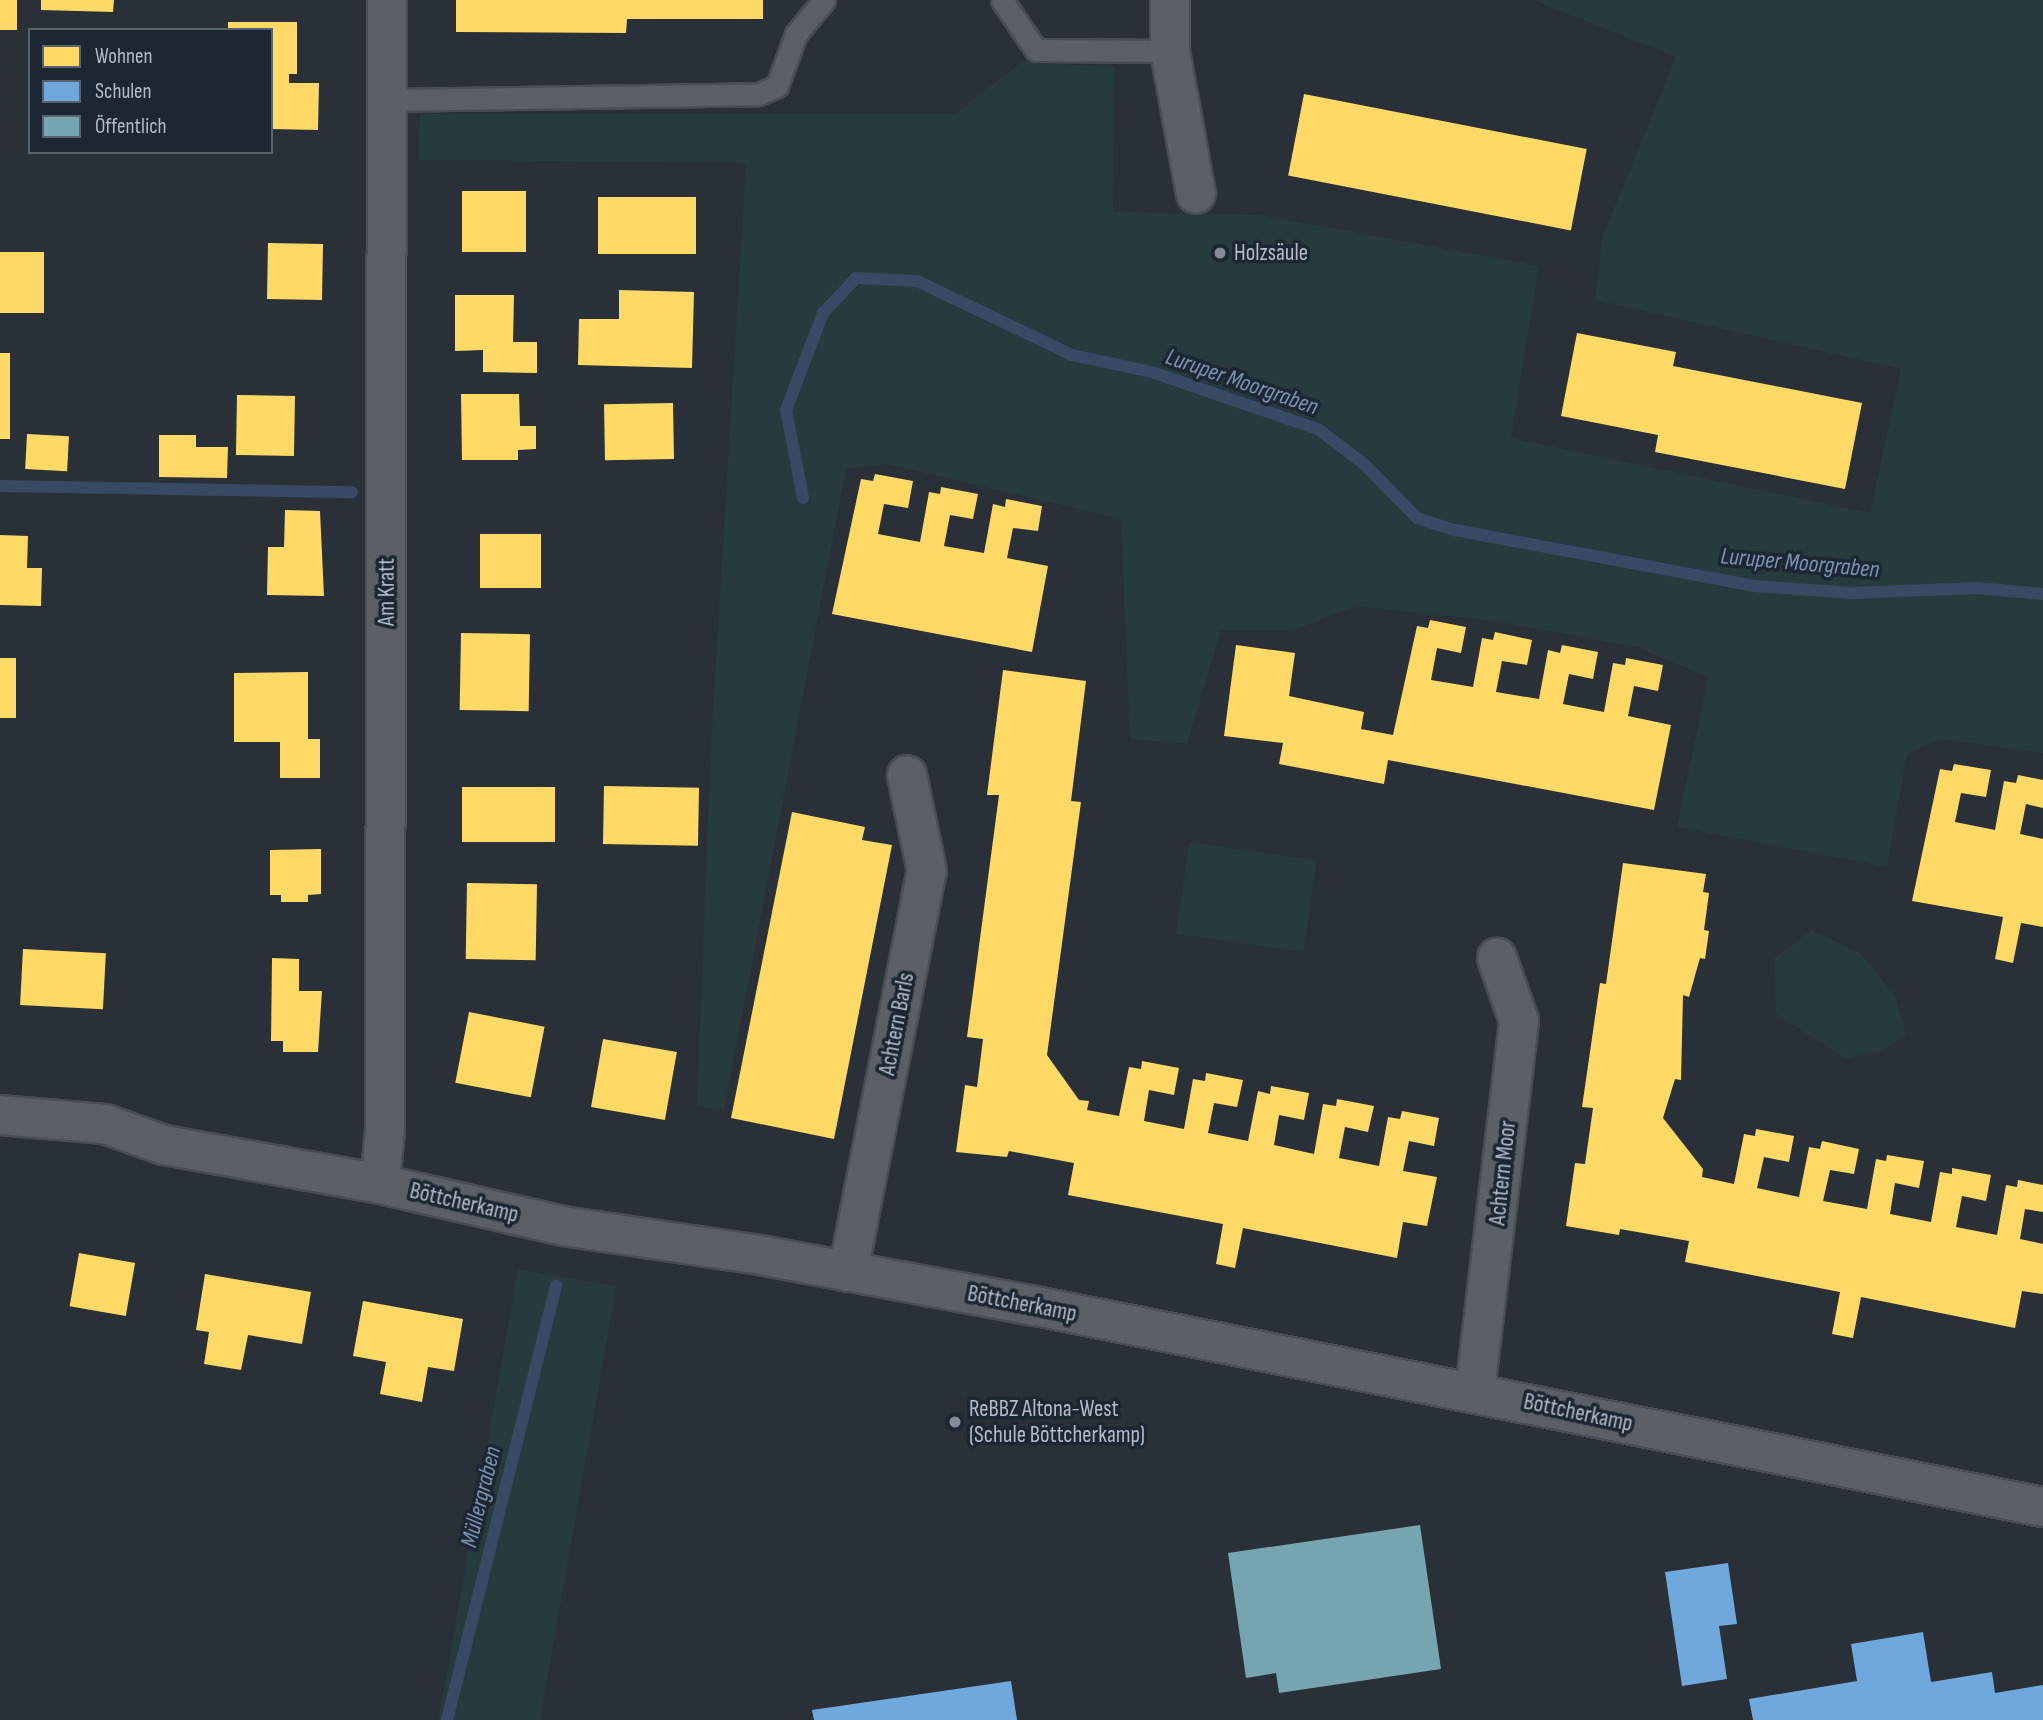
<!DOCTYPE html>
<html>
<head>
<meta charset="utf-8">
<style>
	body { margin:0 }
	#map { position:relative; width:2043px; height:1720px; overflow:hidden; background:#2a3038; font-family:"Sofia Sans Condensed",sans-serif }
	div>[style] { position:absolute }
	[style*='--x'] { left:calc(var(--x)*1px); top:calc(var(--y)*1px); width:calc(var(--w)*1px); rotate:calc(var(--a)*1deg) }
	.green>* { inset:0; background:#273a3e; transform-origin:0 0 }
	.homes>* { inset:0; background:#ffd966; transform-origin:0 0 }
	.schools>* { inset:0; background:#6fa8dc }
	.public>* { inset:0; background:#76a5af }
	.stream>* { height:12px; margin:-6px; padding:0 6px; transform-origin:6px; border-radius:6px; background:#384963 }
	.roads { filter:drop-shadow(2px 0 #484c53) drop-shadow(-2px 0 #484c53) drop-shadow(0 2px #484c53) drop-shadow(0 -2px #484c53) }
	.lane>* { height:21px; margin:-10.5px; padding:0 10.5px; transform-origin:10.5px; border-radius:10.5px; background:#5a5e66 }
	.street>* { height:38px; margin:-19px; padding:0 19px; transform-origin:19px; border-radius:19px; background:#5a5e66 }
	.dots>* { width:19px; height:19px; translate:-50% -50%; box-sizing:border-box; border:4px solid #1d2633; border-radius:50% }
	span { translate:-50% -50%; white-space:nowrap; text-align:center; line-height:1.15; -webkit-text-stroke:7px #1d2633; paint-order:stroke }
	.poi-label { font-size:23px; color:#b4bcc9 }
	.left { translate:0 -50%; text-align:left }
	.street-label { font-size:23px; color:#b4bcc9 }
	.water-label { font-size:24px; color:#7c92b1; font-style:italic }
	.legend { position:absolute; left:28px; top:28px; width:245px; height:126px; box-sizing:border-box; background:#1d2633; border:2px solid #59626f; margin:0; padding:9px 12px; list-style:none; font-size:21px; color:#b4bcc9 }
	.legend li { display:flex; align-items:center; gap:14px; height:35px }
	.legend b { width:35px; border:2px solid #59626f }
</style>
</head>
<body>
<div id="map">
	<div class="green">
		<i style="clip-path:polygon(1533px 0,2043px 0,2043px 753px,1940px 739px,1907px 754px,1887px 867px,1677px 827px,1708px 677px,1637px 647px,1494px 621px,1356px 606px,1293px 630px,1221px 630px,1187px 744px,1130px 739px,1121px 519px,887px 464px,846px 469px,724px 1111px,697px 1106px,711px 744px,746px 163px,418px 160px,420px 114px,955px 114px,1022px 62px,1115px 67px,1113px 212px,1260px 215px,1539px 266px,1511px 438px,1870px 513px,1901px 369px,1595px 300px,1602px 238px,1676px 57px)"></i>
		<i style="left:1189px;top:842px;width:129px;height:93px;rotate:8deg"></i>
		<i style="clip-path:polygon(1812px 930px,1860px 953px,1895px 996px,1906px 1034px,1881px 1052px,1845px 1058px,1776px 1014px,1774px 959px)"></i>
		<i style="left:518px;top:1269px;width:100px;height:466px;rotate:10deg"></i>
	</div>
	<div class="homes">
		<i style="left:0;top:0;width:17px;height:30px"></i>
		<i style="clip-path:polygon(41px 0,114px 0,113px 12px,41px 10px)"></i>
		<i style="clip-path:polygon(456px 0,763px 0,763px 19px,627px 19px,626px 33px,456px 32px)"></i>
		<i style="clip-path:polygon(228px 22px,297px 22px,297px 74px,289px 74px,289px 83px,319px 83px,318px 130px,271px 129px,271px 30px,228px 30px)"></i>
		<i style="left:1304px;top:94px;width:288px;height:83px;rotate:11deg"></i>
		<i style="left:462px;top:191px;width:64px;height:61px"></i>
		<i style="left:598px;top:197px;width:98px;height:57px"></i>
		<i style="left:268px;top:243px;width:55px;height:56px;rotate:1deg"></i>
		<i style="left:0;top:252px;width:44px;height:61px"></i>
		<i style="clip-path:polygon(619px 290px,694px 292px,692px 368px,578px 365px,579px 319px,619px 319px)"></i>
		<i style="clip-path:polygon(455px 295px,514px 295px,513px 342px,537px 342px,537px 373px,483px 372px,483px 350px,455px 351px)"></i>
		<i style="clip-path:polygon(1577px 333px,1676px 352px,1673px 366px,1862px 403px,1845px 489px,1655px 452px,1658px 435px,1561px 416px)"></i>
		<i style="left:0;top:353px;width:10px;height:86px"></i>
		<i style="clip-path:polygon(461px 394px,519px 394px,520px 426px,536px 426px,536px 449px,518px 450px,518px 460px,462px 460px)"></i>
		<i style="left:237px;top:395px;width:58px;height:60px;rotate:1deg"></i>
		<i style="left:673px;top:403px;width:56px;height:69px;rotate:89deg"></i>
		<i style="left:27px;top:434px;width:42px;height:35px;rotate:3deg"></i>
		<i style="clip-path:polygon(159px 435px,196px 435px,196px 447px,228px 447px,227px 478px,159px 477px)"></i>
		<i style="clip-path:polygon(875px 474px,913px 481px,908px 508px,884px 504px,878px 534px,920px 542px,929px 492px,940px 494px,941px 487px,978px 494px,973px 519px,950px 515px,944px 546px,984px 553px,993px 504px,1005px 507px,1006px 499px,1042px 506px,1038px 531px,1013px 528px,1007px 558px,1048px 566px,1032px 652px,832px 614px,861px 479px,873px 481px)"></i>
		<i style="clip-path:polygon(285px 510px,320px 511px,324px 596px,267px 595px,268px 547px,284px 547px)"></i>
		<i style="left:480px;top:534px;width:61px;height:54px"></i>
		<i style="clip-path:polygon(0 535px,28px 536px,27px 568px,42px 568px,41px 606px,0 605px)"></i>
		<i style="clip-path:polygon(1430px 620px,1466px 627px,1461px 653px,1437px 648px,1431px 680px,1473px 687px,1482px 638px,1493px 640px,1495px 632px,1532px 640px,1527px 665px,1502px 661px,1496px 692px,1539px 699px,1548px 650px,1560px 653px,1562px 645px,1598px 652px,1593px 679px,1569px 674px,1563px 704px,1604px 712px,1613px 663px,1625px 665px,1626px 658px,1663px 665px,1658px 691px,1634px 686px,1628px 716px,1671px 725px,1654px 810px,1388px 760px,1384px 784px,1279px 764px,1283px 743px,1224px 736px,1236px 645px,1295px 653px,1289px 696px,1364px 712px,1361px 729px,1393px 735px,1417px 626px,1428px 628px)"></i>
		<i style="left:461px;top:633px;width:69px;height:77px;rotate:1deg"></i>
		<i style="left:0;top:658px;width:16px;height:60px"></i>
		<i style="clip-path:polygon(1003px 670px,1086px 681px,1071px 801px,1081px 802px,1047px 1055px,1079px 1100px,1089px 1101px,1087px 1110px,1119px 1116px,1129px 1067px,1141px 1069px,1142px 1061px,1179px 1068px,1174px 1095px,1149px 1090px,1144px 1121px,1184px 1129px,1193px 1079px,1205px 1081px,1206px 1073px,1243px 1080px,1237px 1107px,1214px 1103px,1208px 1133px,1248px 1141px,1258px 1091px,1270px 1094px,1271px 1086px,1309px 1093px,1304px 1120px,1279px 1115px,1274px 1145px,1314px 1154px,1323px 1104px,1336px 1106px,1337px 1099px,1374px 1106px,1368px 1132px,1345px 1127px,1339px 1158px,1379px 1166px,1388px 1117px,1400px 1119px,1402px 1111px,1439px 1118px,1434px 1146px,1409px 1141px,1403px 1171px,1437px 1177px,1427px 1226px,1403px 1222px,1397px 1258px,1243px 1228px,1235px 1268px,1216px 1264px,1223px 1224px,1068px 1195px,1074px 1163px,1009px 1151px,1007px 1157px,956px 1152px,965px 1085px,977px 1087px,983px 1039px,967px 1037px,999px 795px,987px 795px)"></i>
		<i style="clip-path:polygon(308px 672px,308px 739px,320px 739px,320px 778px,280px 778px,280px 742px,234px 742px,234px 673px)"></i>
		<i style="clip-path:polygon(1954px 764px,1991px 770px,1986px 797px,1961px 793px,1955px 822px,1995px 830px,2004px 781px,2016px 783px,2018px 775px,2043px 780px,2043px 808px,2026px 804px,2020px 834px,2043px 839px,2043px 927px,2021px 923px,2013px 963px,1995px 959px,2003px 917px,1912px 901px,1940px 769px,1952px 771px)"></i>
		<i style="left:604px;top:786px;width:95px;height:58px;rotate:1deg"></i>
		<i style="left:462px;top:787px;width:93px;height:55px"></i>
		<i style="clip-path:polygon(792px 812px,865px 827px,862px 840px,892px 845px,834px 1139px,731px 1118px)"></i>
		<i style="clip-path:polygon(321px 849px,321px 894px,308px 895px,308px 902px,281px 902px,281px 895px,270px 895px,270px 850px)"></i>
		<i style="clip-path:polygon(1623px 863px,1706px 874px,1703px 892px,1709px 893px,1704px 930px,1709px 931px,1705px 959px,1700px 958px,1689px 997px,1683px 995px,1681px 1080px,1675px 1079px,1663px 1118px,1703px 1169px,1702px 1177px,1734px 1184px,1744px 1134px,1755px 1136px,1756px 1129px,1794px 1136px,1789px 1162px,1764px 1157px,1757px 1188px,1799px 1197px,1809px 1147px,1820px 1149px,1822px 1141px,1859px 1149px,1854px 1174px,1830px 1170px,1823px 1201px,1867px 1209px,1876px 1159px,1886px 1161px,1887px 1155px,1924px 1161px,1919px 1188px,1895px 1183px,1890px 1214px,1931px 1222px,1940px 1172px,1952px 1174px,1952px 1168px,1991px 1175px,1986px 1201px,1962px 1196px,1956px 1227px,1997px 1235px,2006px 1185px,2017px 1187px,2018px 1180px,2043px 1185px,2043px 1212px,2025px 1209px,2020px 1239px,2043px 1244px,2043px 1294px,2022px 1291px,2015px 1328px,1861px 1297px,1853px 1338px,1832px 1334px,1840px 1292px,1685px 1262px,1689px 1241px,1620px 1229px,1619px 1235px,1566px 1226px,1575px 1163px,1585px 1164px,1593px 1108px,1582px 1107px,1600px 983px,1606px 984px)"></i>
		<i style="left:467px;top:883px;width:70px;height:76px;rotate:1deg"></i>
		<i style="left:23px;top:949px;width:83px;height:56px;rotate:3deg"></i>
		<i style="clip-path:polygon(272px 958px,299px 959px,299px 991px,322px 991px,318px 1052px,283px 1052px,283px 1041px,271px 1041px)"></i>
		<i style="left:469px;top:1012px;width:77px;height:72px;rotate:11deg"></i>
		<i style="left:603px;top:1039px;width:75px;height:69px;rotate:10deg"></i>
		<i style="left:79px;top:1253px;width:57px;height:54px;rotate:10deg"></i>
		<i style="clip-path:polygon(205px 1274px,311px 1292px,302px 1344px,248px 1335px,241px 1370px,204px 1364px,209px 1332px,196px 1330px)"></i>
		<i style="clip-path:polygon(363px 1301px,463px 1319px,454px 1371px,428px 1367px,422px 1402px,380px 1394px,386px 1362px,353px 1356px)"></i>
	</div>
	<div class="schools">
		<i style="clip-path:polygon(1728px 1563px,1737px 1624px,1719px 1626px,1727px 1679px,1682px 1686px,1665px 1572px)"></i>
		<i style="clip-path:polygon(1923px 1632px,1931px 1682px,1992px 1672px,1995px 1693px,2043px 1685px,2043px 1720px,1753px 1720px,1749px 1699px,1857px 1681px,1851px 1644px)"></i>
		<i style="clip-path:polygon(1011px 1681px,1017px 1720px,814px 1720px,812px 1710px)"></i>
	</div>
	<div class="public">
		<i style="clip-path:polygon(1420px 1525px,1441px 1669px,1279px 1693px,1276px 1673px,1246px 1678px,1228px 1553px)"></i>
	</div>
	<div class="stream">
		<i style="--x:0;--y:486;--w:352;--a:1"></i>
		<i style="--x:803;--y:498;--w:90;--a:-100.9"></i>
		<i style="--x:786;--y:410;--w:104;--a:-69.1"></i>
		<i style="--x:823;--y:313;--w:48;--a:-46.7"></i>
		<i style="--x:856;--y:278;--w:61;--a:2.8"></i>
		<i style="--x:917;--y:281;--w:172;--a:25.5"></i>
		<i style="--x:1072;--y:355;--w:82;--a:12"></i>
		<i style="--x:1152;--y:372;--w:176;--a:19"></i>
		<i style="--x:1318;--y:429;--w:58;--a:37.3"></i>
		<i style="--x:1364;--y:464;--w:76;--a:45.5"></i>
		<i style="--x:1417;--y:518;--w:40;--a:18"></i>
		<i style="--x:1455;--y:530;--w:304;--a:10.6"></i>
		<i style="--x:1754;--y:586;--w:99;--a:4"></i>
		<i style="--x:1853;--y:593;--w:124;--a:-2.3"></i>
		<i style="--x:1977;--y:588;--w:66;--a:5.2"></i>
		<i style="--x:447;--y:1720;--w:448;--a:-75.9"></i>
	</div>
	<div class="roads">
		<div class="lane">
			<i style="--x:1002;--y:0;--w:60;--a:55.8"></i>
			<i style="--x:1036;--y:50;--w:134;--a:0.4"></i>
			<i style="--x:388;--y:100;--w:371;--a:-0.9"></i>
			<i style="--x:759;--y:94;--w:20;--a:-24"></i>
			<i style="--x:777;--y:86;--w:55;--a:-69.9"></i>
			<i style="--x:796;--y:34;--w:44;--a:-50.5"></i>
		</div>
		<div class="street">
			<i style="--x:1170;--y:0;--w:51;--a:90"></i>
			<i style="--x:1170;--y:51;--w:145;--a:79.7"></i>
			<i style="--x:0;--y:1115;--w:105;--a:4.9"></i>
			<i style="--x:105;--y:1124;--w:63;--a:19.6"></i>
			<i style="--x:164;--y:1145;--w:219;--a:10.2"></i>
			<i style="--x:380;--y:1184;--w:188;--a:12.9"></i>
			<i style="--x:563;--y:1226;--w:204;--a:8.4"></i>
			<i style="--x:765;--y:1256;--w:276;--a:10.5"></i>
			<i style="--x:1036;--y:1306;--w:1027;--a:11.29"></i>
			<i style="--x:380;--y:1184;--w:54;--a:-84.7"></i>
			<i style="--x:385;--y:1130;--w:1130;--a:-89.9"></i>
			<i style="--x:848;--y:1272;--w:409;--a:-78.9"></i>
			<i style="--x:927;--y:871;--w:98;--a:-101.8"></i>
			<i style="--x:1475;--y:1391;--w:373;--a:-83.2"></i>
			<i style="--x:1519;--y:1021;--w:67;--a:-109.2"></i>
		</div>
	</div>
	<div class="dots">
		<i style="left:1220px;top:253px;background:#848b96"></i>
		<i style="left:955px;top:1422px;background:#848b96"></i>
	</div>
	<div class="poi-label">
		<span class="left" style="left:1234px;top:253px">Holzsäule</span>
		<span class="left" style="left:969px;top:1422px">ReBBZ Altona-West<br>(Schule Böttcherkamp)</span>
	</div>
	<div class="street-label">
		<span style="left:387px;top:592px;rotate:-90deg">Am Kratt</span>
		<span style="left:897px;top:1024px;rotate:-79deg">Achtern Barls</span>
		<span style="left:1503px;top:1173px;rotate:-84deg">Achtern Moor</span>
		<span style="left:464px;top:1203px;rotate:13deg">Böttcherkamp</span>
		<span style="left:1022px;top:1304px;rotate:11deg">Böttcherkamp</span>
		<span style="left:1578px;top:1413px;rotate:12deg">Böttcherkamp</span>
	</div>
	<div class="water-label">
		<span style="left:1242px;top:382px;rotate:19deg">Luruper Moorgraben</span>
		<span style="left:1800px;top:563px;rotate:5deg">Luruper Moorgraben</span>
		<span style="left:481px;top:1497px;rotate:-76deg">Müllergraben</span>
	</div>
	<ul class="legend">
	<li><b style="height:19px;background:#ffd966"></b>Wohnen</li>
	<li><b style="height:19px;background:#6fa8dc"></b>Schulen</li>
	<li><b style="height:19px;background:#76a5af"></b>Öffentlich</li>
	</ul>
</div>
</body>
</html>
